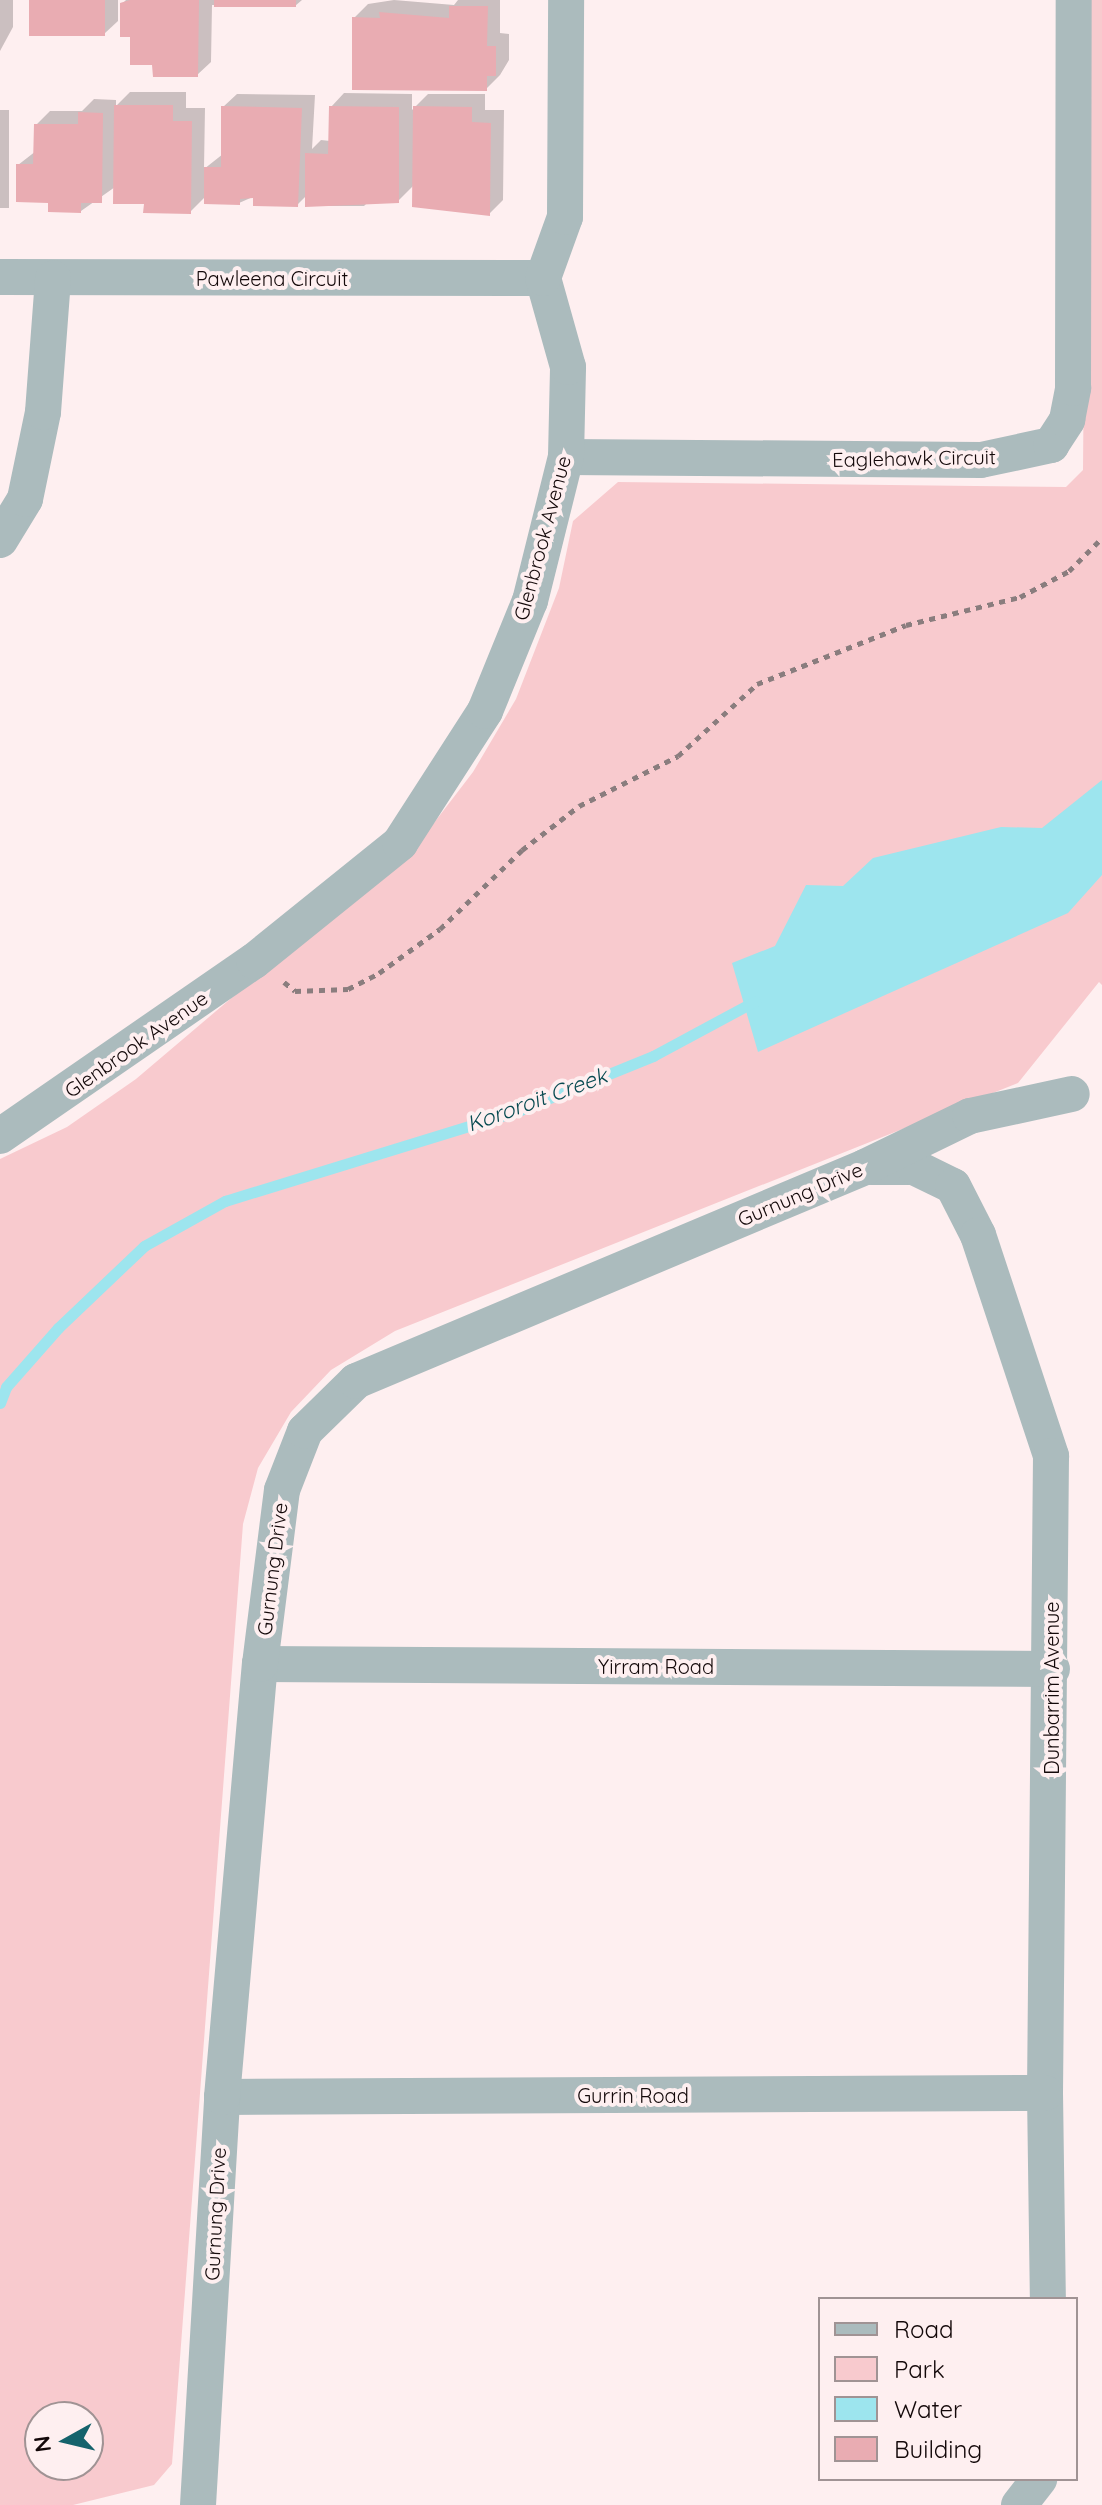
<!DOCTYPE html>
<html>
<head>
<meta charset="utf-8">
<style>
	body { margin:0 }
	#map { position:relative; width:1102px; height:2505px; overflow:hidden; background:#feeff0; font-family:Quicksand,sans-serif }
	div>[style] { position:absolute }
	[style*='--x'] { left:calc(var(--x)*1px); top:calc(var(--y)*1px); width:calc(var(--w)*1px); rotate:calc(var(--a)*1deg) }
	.green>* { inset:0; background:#f8cace }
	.water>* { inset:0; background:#9de5ee }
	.shadow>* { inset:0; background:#0003; transform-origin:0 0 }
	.stream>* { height:11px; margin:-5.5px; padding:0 5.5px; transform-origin:5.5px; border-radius:5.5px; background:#9de5ee }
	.building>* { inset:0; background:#e9acb2; transform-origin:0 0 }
	.path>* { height:5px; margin-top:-2.5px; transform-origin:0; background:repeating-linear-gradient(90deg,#8a7d7e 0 6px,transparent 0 12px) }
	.minor>* { height:36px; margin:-18px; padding:0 18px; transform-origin:18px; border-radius:18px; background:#abbbbd }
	span { translate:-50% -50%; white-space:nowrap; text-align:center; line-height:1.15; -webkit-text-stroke:8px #feeff0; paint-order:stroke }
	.street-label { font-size:20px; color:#130809 }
	.water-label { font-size:22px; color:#074a51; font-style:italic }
	.legend { position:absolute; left:818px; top:2297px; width:260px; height:184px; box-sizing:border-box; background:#feeff0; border:2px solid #a09394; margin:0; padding:10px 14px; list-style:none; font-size:24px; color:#130809 }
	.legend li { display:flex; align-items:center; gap:16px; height:40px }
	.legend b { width:40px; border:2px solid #a09394 }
	.north { position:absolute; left:24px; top:2401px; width:80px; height:80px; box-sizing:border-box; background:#feeff0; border:2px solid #a09394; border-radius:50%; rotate:262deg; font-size:22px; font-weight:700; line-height:32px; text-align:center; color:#130809 }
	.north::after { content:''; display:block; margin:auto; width:28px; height:36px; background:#15636c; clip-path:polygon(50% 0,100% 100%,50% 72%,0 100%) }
</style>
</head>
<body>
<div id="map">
	<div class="green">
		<i style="clip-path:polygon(evenodd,1087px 0,1102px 0,1102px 985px,1099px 982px,1018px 1083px,395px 1331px,331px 1370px,291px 1412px,258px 1468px,243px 1524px,172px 2464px,154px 2485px,73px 2505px,0 2505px,0 1159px,67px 1127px,136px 1079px,427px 832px,473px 772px,516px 699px,559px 588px,573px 521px,618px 482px,1066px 487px,1083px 470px,1087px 0,40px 2417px,88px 2417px,88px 2465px,40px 2465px,40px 2417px)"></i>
	</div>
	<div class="water">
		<i style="clip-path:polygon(1102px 780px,1102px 875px,1068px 913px,758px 1052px,732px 963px,775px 946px,806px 885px,843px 886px,873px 858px,1001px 827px,1042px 828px)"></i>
	</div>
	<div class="shadow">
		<i style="clip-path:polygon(0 0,13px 0,13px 27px,0 51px)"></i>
		<i style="clip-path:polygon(31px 0,118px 0,118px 21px,104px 34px)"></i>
		<i style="clip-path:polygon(126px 0,302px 0,295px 6px,212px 5px,211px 62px,197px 75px,154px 63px,132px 35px,122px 4px)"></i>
		<i style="clip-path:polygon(394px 0,454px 5px,458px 0,500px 0,500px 33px,509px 34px,509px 60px,500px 75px,486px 89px,354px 18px,368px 4px)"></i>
		<i style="clip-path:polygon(130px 92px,186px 92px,186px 108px,205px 108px,204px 169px,223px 154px,223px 107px,237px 94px,315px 95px,312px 149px,321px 140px,330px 141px,331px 107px,344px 93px,412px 94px,412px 110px,428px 94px,485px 94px,485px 110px,504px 110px,503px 200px,489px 214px,414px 185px,398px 201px,369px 201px,364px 206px,307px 206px,307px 195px,297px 205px,255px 196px,239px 203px,206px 196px,190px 212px,146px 202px,115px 187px,81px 211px,50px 201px,18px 165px,36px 151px,36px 125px,50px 111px,82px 111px,94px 99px,116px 100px,116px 106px)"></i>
		<i style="left:0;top:110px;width:9px;height:98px"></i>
	</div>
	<div class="stream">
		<i style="--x:0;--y:1403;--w:17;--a:-69"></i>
		<i style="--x:6;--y:1387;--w:79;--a:-48.6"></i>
		<i style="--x:58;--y:1328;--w:119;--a:-43.6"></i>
		<i style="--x:144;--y:1246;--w:93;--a:-29.1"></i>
		<i style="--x:225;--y:1201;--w:309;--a:-17.1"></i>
		<i style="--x:520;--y:1110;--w:144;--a:-22.1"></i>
		<i style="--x:653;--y:1056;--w:116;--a:-28.3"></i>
	</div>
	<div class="building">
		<i style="left:29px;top:0;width:76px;height:36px"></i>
		<i style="clip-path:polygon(130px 0,199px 0,198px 77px,153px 77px,152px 65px,130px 65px,130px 37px,120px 37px,120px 3px)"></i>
		<i style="left:214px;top:0;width:82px;height:7px"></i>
		<i style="clip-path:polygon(449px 6px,488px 6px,487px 46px,496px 46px,496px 76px,487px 76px,487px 91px,352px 90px,352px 17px,380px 18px,379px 12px,449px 18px)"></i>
		<i style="clip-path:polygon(114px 105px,173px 105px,173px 121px,192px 121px,191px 214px,143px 213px,144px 204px,113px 204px)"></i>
		<i style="clip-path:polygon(221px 106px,302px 108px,298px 207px,253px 206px,253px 198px,240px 199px,240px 205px,204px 204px,204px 167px,221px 167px)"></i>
		<i style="clip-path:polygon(329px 106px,399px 107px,399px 203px,305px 207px,305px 153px,328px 154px)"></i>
		<i style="clip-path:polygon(413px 106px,472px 107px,472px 122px,491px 123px,490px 216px,412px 207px)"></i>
		<i style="clip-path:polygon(78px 112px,103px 113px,102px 203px,81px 203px,81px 213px,48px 212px,48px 203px,16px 202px,16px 164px,33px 164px,34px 124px,78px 124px)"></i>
	</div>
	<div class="path">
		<i style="--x:284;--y:982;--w:14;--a:39"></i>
		<i style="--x:295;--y:991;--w:53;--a:-2.2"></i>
		<i style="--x:348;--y:989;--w:35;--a:-27"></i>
		<i style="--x:379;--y:973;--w:75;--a:-35.8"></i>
		<i style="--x:440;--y:929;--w:114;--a:-43.9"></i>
		<i style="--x:522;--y:850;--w:72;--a:-37.7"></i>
		<i style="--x:579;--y:806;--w:111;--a:-26.8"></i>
		<i style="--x:678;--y:756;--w:107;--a:-42.3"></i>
		<i style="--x:757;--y:684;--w:160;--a:-21.6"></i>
		<i style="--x:906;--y:625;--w:117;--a:-13.8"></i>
		<i style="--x:1020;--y:597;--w:55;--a:-28"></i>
		<i style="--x:1069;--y:571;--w:47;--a:-45"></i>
	</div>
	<div class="minor">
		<i style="--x:0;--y:277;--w:543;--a:0.11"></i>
		<i style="--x:566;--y:457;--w:415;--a:0.4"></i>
		<i style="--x:981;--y:460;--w:72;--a:-12.1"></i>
		<i style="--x:1051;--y:445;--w:30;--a:-57"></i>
		<i style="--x:1067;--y:420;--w:33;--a:-79"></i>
		<i style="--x:1073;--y:388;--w:388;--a:-89.9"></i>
		<i style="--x:0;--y:540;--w:48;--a:-58.6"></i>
		<i style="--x:25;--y:499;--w:89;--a:-78.3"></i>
		<i style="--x:43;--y:412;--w:134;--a:-85.7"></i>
		<i style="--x:0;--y:1136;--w:308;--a:-34.6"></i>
		<i style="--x:254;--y:961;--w:188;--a:-38.9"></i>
		<i style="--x:400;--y:843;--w:157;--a:-57.2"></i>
		<i style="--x:485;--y:711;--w:119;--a:-67.8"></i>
		<i style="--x:530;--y:601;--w:148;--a:-76"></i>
		<i style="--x:566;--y:457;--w:90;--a:-88.7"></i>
		<i style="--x:568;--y:367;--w:92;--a:-105.7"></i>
		<i style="--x:543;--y:278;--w:65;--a:-70.2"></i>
		<i style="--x:565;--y:217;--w:217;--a:-89.7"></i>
		<i style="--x:871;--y:1167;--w:43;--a:0"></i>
		<i style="--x:914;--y:1167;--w:43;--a:26"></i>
		<i style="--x:953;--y:1186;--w:55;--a:63"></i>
		<i style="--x:978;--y:1235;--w:233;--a:71.7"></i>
		<i style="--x:1051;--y:1456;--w:637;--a:90.54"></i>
		<i style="--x:1045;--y:2093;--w:206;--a:89.2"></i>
		<i style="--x:260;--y:1664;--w:792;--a:0.36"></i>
		<i style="--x:222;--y:2097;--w:823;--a:-0.28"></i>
		<i style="--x:198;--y:2505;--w:409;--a:-86.6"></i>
		<i style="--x:222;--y:2097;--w:435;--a:-85"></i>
		<i style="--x:260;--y:1664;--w:175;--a:-82.8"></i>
		<i style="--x:282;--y:1490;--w:63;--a:-68.7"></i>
		<i style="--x:305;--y:1431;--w:71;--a:-44.4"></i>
		<i style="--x:356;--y:1381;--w:552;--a:-22.8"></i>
		<i style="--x:865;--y:1167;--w:117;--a:-25.9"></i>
		<i style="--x:970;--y:1116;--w:104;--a:-12.2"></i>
		<i style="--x:1019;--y:2505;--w:33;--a:-52"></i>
	</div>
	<div class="street-label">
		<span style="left:272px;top:278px">Pawleena Circuit</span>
		<span style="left:914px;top:458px;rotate:-1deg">Eaglehawk Circuit</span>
		<span style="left:542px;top:538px;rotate:-75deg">Glenbrook Avenue</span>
		<span style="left:136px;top:1044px;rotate:-35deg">Glenbrook Avenue</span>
		<span style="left:800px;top:1194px;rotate:-23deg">Gurnung Drive</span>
		<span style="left:272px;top:1569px;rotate:-83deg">Gurnung Drive</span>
		<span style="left:656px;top:1666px">Yirram Road</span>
		<span style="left:1051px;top:1688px;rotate:-90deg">Dunbarrim Avenue</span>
		<span style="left:633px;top:2095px">Gurrin Road</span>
		<span style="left:215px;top:2214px;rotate:-87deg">Gurnung Drive</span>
	</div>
	<div class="water-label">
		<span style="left:537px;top:1100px;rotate:-20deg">Kororoit Creek</span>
	</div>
	<ul class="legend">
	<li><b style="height:10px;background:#abbbbd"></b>Road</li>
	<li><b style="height:22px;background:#f8cace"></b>Park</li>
	<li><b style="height:22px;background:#9de5ee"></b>Water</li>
	<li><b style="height:22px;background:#e9acb2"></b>Building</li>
	</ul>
	<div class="north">N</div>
</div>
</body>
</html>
